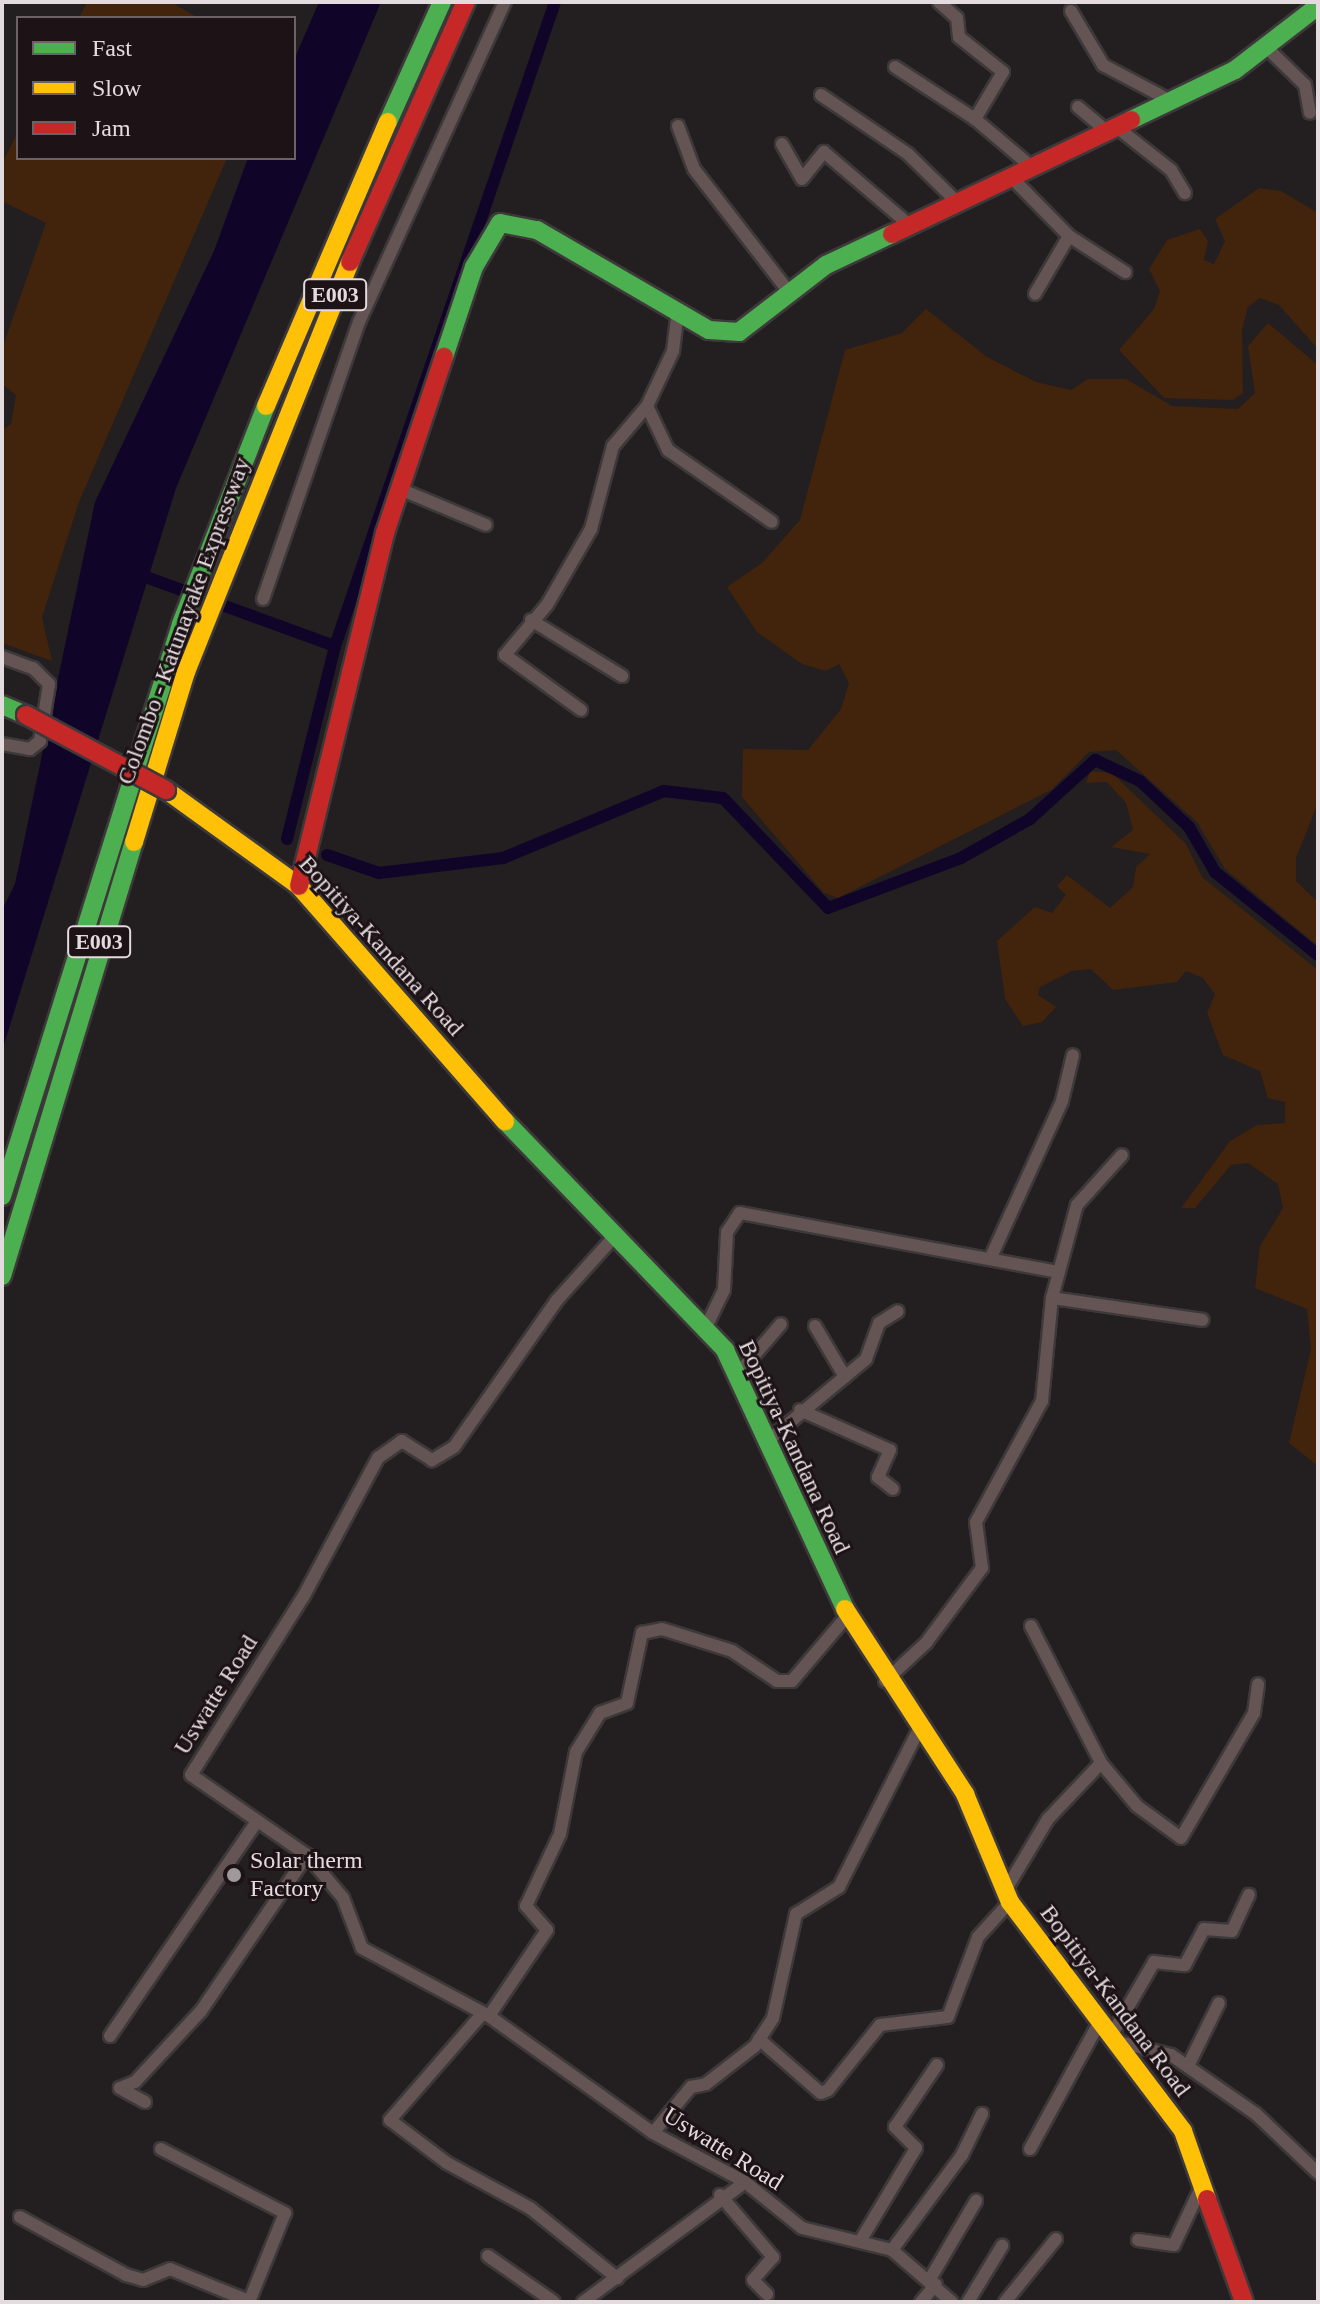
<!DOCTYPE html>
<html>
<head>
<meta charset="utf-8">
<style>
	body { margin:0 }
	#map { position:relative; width:1320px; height:2304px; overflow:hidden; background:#231e20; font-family:Georgia,serif }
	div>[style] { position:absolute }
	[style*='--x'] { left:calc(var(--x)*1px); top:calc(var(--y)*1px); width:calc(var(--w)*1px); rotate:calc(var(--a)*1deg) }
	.green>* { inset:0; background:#42230c }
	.water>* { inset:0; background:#110429 }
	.canal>* { height:12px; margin:-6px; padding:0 6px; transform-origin:6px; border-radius:6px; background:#110429 }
	.roads { filter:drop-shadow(2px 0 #3d393a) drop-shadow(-2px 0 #3d393a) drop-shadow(0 2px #3d393a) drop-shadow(0 -2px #3d393a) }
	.street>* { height:12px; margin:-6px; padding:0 6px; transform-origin:6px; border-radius:6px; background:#645453 }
	.fast>* { height:18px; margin:-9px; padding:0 9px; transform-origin:9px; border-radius:9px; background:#4caf50 }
	.slow>* { height:18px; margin:-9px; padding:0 9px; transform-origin:9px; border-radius:9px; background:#ffc107 }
	.jam>* { height:18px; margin:-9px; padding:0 9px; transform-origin:9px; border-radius:9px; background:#c62828 }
	.bridges { filter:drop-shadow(2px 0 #3d393a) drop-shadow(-2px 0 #3d393a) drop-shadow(0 2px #3d393a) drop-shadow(0 -2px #3d393a) }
	.jam-bridge>* { height:18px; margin:-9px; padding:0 9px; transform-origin:9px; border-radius:9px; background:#c62828 }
	.dots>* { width:22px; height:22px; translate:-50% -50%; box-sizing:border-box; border:4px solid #1d1216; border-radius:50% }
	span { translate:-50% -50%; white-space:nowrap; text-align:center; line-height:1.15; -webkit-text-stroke:6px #1d1216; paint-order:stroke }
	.shield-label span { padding:2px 6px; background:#1d1216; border:2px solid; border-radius:6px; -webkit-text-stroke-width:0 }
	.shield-label { font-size:22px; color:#e3dbdd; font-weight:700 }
	.street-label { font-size:24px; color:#e3dbdd }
	.poi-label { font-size:24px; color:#e3dbdd }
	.left { translate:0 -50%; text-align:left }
	.frame { position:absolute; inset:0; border:4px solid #e3dbdd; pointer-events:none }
	.legend { position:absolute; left:16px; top:16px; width:280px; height:144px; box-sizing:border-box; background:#1d1216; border:2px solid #6c6266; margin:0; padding:10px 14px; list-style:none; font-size:24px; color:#e3dbdd }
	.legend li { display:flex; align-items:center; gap:16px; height:40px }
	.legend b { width:40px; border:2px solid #6c6266 }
</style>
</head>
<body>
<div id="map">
	<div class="green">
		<i style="clip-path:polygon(87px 2px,171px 2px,198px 18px,79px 18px)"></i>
		<i style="clip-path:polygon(18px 132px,18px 158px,227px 158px,79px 502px,42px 617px,52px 661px,2px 643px,2px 430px,11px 424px,16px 395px,2px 384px,2px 349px,46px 223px,2px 201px,2px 163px)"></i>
		<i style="clip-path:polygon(1259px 188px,1281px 191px,1318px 213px,1318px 349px,1279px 305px,1260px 298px,1248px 307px,1242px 330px,1243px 393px,1233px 400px,1164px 398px,1119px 350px,1154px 309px,1160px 291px,1149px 269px,1167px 240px,1200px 229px,1208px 241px,1204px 260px,1214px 264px,1225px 241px,1215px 219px)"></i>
		<i style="clip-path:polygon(926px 309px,987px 357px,1036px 382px,1071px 390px,1088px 379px,1126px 379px,1172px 406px,1238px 409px,1255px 393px,1248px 346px,1268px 323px,1318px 365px,1318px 803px,1296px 858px,1296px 881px,1318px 902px,1318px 946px,1225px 869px,1197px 822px,1116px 750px,1089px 752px,1051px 790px,838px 898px,824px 893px,742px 797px,743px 749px,808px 750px,841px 709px,849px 683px,839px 664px,826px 671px,802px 664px,757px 632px,727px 587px,762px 563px,800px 520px,845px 350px,902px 333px)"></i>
		<i style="clip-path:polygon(1090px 771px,1112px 773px,1186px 844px,1202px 877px,1318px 970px,1318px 1466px,1289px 1443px,1311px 1349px,1307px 1309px,1255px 1288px,1260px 1246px,1283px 1208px,1278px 1184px,1248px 1163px,1231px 1165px,1195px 1208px,1181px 1208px,1230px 1141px,1257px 1125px,1285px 1123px,1285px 1102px,1268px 1098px,1260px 1071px,1223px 1055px,1207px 1013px,1215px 994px,1203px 978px,1186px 971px,1177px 982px,1113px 990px,1091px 969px,1072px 971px,1040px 987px,1038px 995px,1056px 1007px,1042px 1022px,1023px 1026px,1005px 999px,997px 941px,1035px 907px,1052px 913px,1066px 895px,1057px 886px,1067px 875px,1110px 908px,1133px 887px,1136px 867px,1150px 854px,1111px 847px,1133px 830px,1126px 803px,1107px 782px,1086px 783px)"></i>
	</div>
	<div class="water">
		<i style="clip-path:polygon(319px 2px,381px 2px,176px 488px,2px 1051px,2px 910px,15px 884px,95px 502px,214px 251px,248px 158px,294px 158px,294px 60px)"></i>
	</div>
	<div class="canal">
		<i style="--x:135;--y:573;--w:213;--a:20.1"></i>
		<i style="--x:287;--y:839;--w:199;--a:-76"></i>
		<i style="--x:335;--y:646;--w:681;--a:-71.14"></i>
		<i style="--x:327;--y:855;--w:55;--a:19.1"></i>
		<i style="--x:379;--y:873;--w:125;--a:-6.9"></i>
		<i style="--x:503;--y:858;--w:174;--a:-22.6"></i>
		<i style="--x:664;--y:791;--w:59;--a:6.8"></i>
		<i style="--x:723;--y:798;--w:152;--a:46.3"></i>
		<i style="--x:828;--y:908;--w:142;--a:-20.6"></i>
		<i style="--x:961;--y:858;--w:79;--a:-29.5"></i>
		<i style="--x:1030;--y:819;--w:88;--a:-42.2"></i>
		<i style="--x:1095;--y:760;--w:50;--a:25"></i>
		<i style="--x:1140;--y:781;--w:67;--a:43.2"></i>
		<i style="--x:1189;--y:827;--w:52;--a:60"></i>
		<i style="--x:1215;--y:872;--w:132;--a:38.9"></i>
	</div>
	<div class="roads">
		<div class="street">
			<i style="--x:939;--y:2;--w:24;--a:42"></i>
			<i style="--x:957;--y:18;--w:19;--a:84"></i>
			<i style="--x:959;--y:37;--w:56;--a:38.5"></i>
			<i style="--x:1003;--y:72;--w:55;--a:120.8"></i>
			<i style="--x:975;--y:119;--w:76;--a:40.2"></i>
			<i style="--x:1071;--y:11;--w:63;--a:59.3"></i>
			<i style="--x:1103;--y:65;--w:77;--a:27.9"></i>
			<i style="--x:1267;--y:48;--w:53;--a:44.2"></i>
			<i style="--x:1305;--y:85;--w:28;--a:80"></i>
			<i style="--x:895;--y:67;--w:95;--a:33"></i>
			<i style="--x:821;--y:95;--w:105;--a:34.1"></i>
			<i style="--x:908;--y:154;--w:66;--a:44.4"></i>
			<i style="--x:1078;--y:107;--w:34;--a:40"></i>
			<i style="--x:1114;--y:125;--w:73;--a:38.3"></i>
			<i style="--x:1171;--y:170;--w:27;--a:59"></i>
			<i style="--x:678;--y:126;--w:46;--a:69.6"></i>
			<i style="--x:694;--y:169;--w:157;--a:52.3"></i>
			<i style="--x:782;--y:144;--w:40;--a:60.3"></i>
			<i style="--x:802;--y:179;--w:35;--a:-51"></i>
			<i style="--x:824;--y:152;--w:109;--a:40.5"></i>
			<i style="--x:1012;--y:178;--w:81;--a:45.5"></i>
			<i style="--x:1069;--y:236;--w:67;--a:120.4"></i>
			<i style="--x:1069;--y:236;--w:67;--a:32.7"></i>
			<i style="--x:647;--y:406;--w:49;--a:64.5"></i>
			<i style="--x:668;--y:450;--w:126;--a:34.7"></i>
			<i style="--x:400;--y:489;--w:93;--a:22.7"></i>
			<i style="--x:263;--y:599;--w:293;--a:-70.9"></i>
			<i style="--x:359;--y:322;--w:352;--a:-65.5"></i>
			<i style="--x:531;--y:620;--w:107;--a:31.6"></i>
			<i style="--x:2;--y:657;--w:33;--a:20"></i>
			<i style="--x:33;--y:668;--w:23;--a:45"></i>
			<i style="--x:49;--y:684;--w:58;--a:99"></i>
			<i style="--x:40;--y:741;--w:13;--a:141"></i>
			<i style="--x:30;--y:749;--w:28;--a:-170"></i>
			<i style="--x:581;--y:710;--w:94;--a:-144.1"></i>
			<i style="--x:505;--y:655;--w:65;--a:-50"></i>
			<i style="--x:547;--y:605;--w:88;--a:-59.9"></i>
			<i style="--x:591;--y:529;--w:86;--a:-75.2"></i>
			<i style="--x:613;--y:446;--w:52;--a:-49.6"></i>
			<i style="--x:647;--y:406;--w:61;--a:-64.7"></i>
			<i style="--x:673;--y:351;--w:38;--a:-83"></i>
			<i style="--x:614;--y:1237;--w:85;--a:132.1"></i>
			<i style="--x:557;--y:1300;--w:179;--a:125"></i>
			<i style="--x:454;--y:1447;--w:26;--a:149"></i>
			<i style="--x:432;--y:1460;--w:36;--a:-148"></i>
			<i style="--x:402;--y:1441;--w:29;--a:145"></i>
			<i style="--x:378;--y:1458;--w:158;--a:118.3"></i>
			<i style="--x:303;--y:1597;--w:210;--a:122.2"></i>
			<i style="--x:191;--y:1775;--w:141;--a:34.6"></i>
			<i style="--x:307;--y:1855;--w:56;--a:50.1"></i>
			<i style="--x:343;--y:1898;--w:53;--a:69.2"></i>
			<i style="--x:362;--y:1948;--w:144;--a:28.2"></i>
			<i style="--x:489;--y:2016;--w:201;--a:35.5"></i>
			<i style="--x:653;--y:2133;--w:104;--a:28"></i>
			<i style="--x:745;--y:2182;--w:73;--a:38.9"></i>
			<i style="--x:802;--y:2228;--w:93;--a:13.7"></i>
			<i style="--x:892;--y:2250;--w:79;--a:40.9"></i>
			<i style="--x:991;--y:1257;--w:171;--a:-65.5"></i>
			<i style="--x:1062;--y:1101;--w:47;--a:-76.6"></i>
			<i style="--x:1052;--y:1298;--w:152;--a:8.3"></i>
			<i style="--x:815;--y:1326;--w:59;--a:59.5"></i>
			<i style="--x:706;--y:1327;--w:41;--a:-64.1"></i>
			<i style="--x:724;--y:1290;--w:58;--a:-87"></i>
			<i style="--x:727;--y:1232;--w:23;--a:-56"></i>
			<i style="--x:740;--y:1213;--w:324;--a:10.5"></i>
			<i style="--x:737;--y:1375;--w:67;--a:-49.2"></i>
			<i style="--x:800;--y:1410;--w:98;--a:24"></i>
			<i style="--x:890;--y:1450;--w:30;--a:114"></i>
			<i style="--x:878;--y:1477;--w:19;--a:39"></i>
			<i style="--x:765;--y:1443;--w:131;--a:-39.7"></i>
			<i style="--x:866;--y:1359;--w:38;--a:-70"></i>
			<i style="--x:879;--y:1323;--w:22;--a:-32"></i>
			<i style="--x:1031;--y:1626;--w:154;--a:62.9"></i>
			<i style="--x:1101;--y:1763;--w:56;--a:50.1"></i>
			<i style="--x:1137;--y:1806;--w:54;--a:36"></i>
			<i style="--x:1181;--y:1838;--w:145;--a:-59.7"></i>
			<i style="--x:1254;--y:1713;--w:29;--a:-82"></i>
			<i style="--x:885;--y:1681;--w:56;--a:-42.8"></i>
			<i style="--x:926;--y:1643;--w:94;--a:-53.3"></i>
			<i style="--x:982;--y:1568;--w:46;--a:-97.4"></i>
			<i style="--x:976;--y:1522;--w:138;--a:-61.4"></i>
			<i style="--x:1042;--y:1401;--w:103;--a:-84.5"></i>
			<i style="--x:1052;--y:1298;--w:96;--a:-75"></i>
			<i style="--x:1077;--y:1205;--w:67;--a:-48"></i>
			<i style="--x:1005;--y:1891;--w:84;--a:-59.2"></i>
			<i style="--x:1048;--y:1819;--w:77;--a:-46.6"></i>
			<i style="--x:483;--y:2013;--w:142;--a:131"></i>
			<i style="--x:390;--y:2120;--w:71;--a:37"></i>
			<i style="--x:447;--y:2163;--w:94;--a:28.5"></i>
			<i style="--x:530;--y:2208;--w:112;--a:38.8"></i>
			<i style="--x:489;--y:2016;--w:104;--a:-56"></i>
			<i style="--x:547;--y:1930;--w:32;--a:-131"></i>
			<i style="--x:526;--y:1906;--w:80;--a:-64.7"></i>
			<i style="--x:560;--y:1834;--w:84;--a:-79"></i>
			<i style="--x:576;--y:1752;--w:46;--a:-58.4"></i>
			<i style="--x:600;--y:1713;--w:29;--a:-20"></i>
			<i style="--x:627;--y:1703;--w:72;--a:-77.9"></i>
			<i style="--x:642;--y:1633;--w:20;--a:-11"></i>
			<i style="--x:662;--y:1629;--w:73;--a:17.4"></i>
			<i style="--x:732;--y:1651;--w:54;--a:33.7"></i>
			<i style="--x:777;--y:1681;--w:15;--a:0"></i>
			<i style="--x:792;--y:1681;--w:87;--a:-49.7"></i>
			<i style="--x:110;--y:2036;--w:258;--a:-55.6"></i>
			<i style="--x:1111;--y:2036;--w:86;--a:-59.8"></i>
			<i style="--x:1154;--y:1962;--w:31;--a:6"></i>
			<i style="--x:1185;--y:1965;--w:41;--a:-62.2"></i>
			<i style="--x:1204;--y:1929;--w:28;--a:4"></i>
			<i style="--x:1232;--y:1931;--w:40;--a:-65"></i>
			<i style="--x:759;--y:2039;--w:82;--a:41.1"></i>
			<i style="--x:821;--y:2093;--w:8;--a:-23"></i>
			<i style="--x:828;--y:2090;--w:83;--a:-51.3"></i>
			<i style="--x:880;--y:2025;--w:68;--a:-6.7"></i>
			<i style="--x:948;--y:2017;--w:85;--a:-69.4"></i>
			<i style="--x:978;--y:1937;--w:47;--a:-47.6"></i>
			<i style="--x:1115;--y:2041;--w:58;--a:14"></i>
			<i style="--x:1171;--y:2055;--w:103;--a:34.8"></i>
			<i style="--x:1256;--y:2114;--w:86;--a:43.6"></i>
			<i style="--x:1188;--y:2066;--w:70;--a:-63.8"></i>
			<i style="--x:145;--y:2102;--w:29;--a:-151"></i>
			<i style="--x:120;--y:2088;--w:16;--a:-22"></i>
			<i style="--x:135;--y:2082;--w:97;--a:-47.1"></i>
			<i style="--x:201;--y:2011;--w:189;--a:-55.8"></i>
			<i style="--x:653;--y:2133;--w:60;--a:-50.4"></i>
			<i style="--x:691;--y:2087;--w:15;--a:-11"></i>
			<i style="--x:706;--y:2084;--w:62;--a:-37.8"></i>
			<i style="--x:755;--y:2046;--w:33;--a:-57"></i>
			<i style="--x:773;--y:2018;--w:107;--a:-77.5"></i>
			<i style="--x:796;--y:1914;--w:51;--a:-32.1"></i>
			<i style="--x:839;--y:1887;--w:177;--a:-63.1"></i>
			<i style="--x:161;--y:2149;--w:140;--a:27.3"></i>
			<i style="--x:285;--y:2213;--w:96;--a:112"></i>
			<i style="--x:1030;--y:2149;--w:144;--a:-61.3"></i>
			<i style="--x:720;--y:2195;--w:82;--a:49.5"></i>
			<i style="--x:773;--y:2257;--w:30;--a:131"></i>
			<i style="--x:753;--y:2280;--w:20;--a:45"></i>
			<i style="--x:20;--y:2217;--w:121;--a:28.7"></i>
			<i style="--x:126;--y:2275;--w:18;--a:16"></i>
			<i style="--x:143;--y:2280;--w:29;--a:-22"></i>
			<i style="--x:170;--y:2269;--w:80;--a:22.1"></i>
			<i style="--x:862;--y:2238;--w:105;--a:-59"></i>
			<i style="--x:916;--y:2148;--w:30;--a:-135"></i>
			<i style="--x:895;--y:2127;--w:75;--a:-55.9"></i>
			<i style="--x:1138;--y:2240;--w:36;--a:8"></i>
			<i style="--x:1174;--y:2245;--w:68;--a:-64.9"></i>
			<i style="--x:892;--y:2250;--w:118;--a:-53.6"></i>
			<i style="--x:962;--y:2155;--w:46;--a:-64"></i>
			<i style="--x:488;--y:2256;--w:80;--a:34.9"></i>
			<i style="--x:930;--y:2279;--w:91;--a:-59.5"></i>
			<i style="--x:583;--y:2302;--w:202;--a:-36.5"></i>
			<i style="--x:921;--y:2302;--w:23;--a:-50"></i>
			<i style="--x:968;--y:2302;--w:66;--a:-58.7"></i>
			<i style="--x:1005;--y:2302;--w:81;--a:-51"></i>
		</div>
		<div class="fast">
			<i style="--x:1131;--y:120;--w:115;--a:-25.7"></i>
			<i style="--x:1235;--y:70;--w:105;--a:-37.6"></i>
			<i style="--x:388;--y:122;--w:132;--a:-65.8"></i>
			<i style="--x:444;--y:357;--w:95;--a:-71.6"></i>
			<i style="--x:474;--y:267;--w:51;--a:-59.4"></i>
			<i style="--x:500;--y:223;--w:38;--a:11"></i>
			<i style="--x:537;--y:230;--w:199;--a:30.2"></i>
			<i style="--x:709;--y:330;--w:30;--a:4"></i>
			<i style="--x:739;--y:332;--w:110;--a:-37.6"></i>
			<i style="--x:826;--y:265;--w:73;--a:-25.2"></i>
			<i style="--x:2;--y:705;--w:26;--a:23"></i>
			<i style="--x:505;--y:1121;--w:318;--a:46.1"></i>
			<i style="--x:725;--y:1350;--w:285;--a:65.1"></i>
			<i style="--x:2;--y:1196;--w:599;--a:-72.62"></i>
			<i style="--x:181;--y:624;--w:234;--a:-68.7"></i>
			<i style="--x:2;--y:1276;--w:454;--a:-73.1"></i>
		</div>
		<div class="slow">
			<i style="--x:266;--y:406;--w:309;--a:-66.8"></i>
			<i style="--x:166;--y:790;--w:164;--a:35.8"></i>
			<i style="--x:299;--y:886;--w:313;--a:48.8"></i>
			<i style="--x:134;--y:842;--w:178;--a:-73"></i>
			<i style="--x:186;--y:672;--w:442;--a:-68.2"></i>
			<i style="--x:845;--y:1609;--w:221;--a:57"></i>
			<i style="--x:965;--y:1794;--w:117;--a:67.4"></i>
			<i style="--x:1010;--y:1902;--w:287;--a:52.9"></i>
			<i style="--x:1183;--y:2131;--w:72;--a:70.6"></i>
		</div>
		<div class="jam">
			<i style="--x:892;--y:234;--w:265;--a:-25.5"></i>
			<i style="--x:350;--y:262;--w:285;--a:-66"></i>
			<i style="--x:299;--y:886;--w:363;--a:-76.3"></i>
			<i style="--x:385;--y:533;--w:186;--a:-71.5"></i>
			<i style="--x:1207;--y:2199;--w:109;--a:70.2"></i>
		</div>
	</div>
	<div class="bridges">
		<div class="jam-bridge">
			<i style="--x:26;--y:715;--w:159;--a:28.2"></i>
		</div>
	</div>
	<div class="dots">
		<i style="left:234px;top:1875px;background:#a0999b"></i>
	</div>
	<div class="shield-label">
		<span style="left:335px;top:295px">E003</span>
		<span style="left:99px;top:942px">E003</span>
	</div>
	<div class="street-label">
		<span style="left:184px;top:621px;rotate:-70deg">Colombo - Katunayake Expressway</span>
		<span style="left:381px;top:946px;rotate:48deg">Bopitiya-Kandana Road</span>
		<span style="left:794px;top:1447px;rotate:65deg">Bopitiya-Kandana Road</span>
		<span style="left:216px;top:1695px;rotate:-58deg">Uswatte Road</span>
		<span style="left:1115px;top:2001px;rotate:53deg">Bopitiya-Kandana Road</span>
		<span style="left:723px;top:2149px;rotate:32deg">Uswatte Road</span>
	</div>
	<div class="poi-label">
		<span class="left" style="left:250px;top:1875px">Solar therm<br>Factory</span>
	</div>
	<div class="frame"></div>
	<ul class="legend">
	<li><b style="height:10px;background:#4caf50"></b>Fast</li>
	<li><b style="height:10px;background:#ffc107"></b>Slow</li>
	<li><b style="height:10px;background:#c62828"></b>Jam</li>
	</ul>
</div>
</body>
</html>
